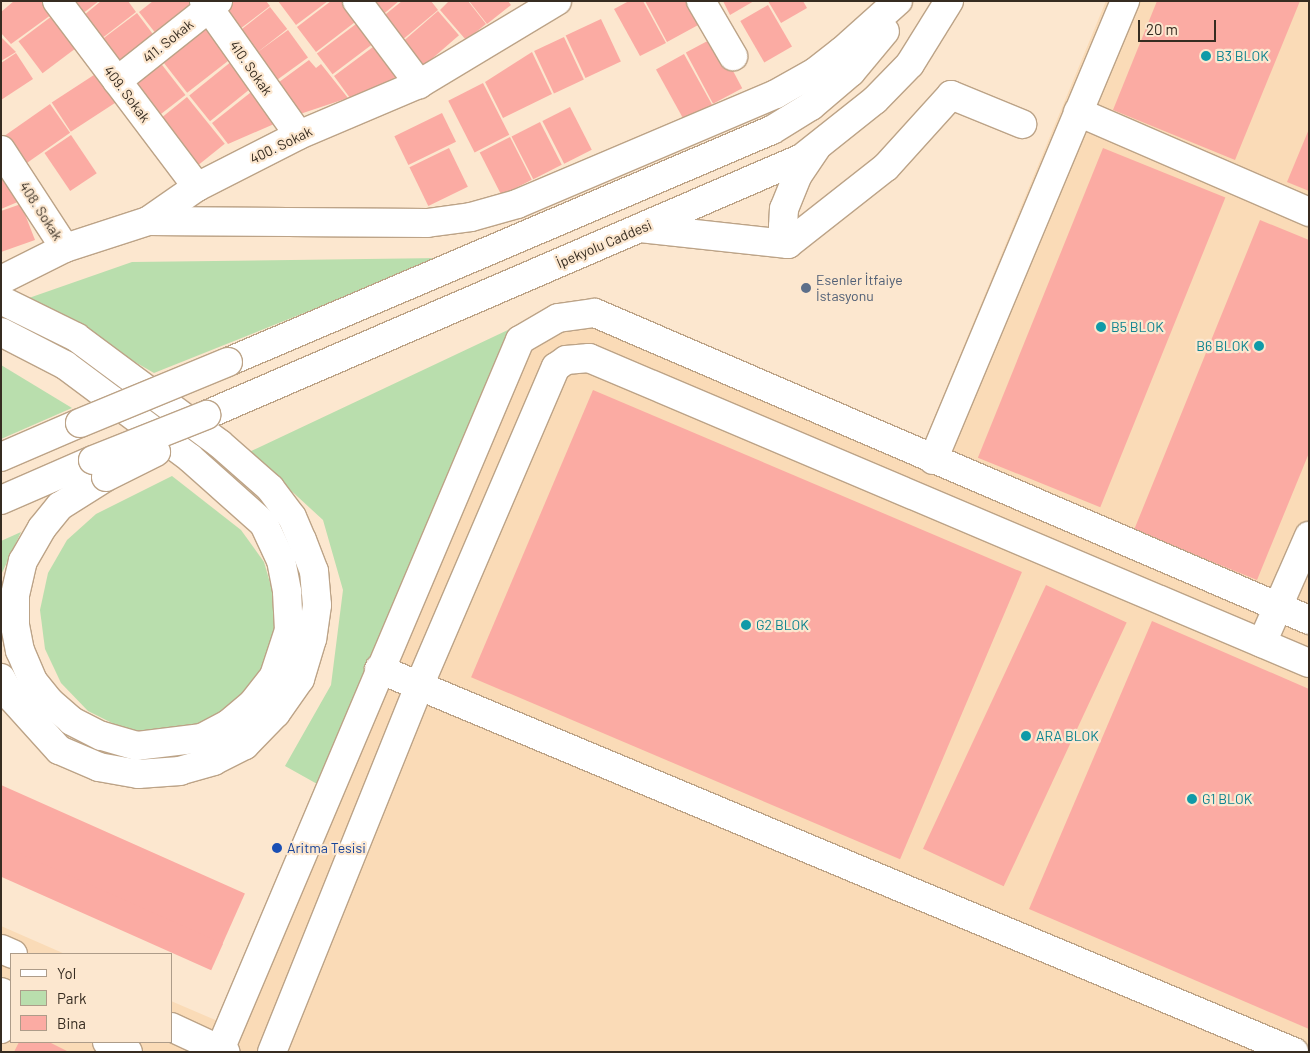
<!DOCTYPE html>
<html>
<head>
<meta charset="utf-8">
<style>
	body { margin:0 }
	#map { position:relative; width:1310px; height:1053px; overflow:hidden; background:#fce7cf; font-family:Barlow,sans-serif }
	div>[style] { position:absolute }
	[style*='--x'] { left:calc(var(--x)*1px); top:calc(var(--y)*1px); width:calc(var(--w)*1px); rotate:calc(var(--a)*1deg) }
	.built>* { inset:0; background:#fadbb7 }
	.green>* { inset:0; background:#b9dead }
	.building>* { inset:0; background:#fbaba3; transform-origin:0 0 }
	.roads { filter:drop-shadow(1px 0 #bca387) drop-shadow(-1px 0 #bca387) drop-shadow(0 1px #bca387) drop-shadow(0 -1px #bca387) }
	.minor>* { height:28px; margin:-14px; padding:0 14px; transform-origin:14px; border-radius:14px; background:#fff }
	.major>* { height:28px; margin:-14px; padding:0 14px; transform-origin:14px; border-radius:14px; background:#fff }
	.highway>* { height:28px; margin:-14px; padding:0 14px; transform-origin:14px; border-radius:14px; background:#fff }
	.bridges { filter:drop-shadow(1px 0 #bca387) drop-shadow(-1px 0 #bca387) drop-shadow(0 1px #bca387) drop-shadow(0 -1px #bca387) }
	.highway-bridge>* { height:28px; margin:-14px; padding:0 14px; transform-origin:14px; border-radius:14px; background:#fff }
	.dots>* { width:14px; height:14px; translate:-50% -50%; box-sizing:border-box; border:2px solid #fce7cf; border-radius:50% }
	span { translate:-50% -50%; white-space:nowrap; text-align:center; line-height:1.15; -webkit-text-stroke:4.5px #fce7cf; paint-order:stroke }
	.street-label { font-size:14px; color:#362c21 }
	.culture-label { font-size:14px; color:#0d838f }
	.left { translate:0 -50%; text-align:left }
	.right { translate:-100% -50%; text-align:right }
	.service-label { font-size:14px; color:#4e5e75 }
	.transit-label { font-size:14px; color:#164399 }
	.frame { position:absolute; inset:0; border:2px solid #362c21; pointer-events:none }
	.legend { position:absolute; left:10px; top:953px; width:162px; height:90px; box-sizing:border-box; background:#fce7cf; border:1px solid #ad9c89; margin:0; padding:6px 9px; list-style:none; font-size:15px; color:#362c21 }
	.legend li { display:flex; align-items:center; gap:10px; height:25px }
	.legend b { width:25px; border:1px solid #ad9c89 }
	.scale { position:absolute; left:1138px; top:20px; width:78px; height:22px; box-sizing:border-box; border:2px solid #362c21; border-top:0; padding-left:6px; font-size:15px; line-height:18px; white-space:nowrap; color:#362c21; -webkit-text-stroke:4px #fce7cf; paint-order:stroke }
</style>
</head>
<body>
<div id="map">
	<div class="built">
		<i style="clip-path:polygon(1106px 1px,1309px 1px,1309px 1052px,1px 1052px,1px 926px,65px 954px,11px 954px,11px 1042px,171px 1042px,171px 1001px,220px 1022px,512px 328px,592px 298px,924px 442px)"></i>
	</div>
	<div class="green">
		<i style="clip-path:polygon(441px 258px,154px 373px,26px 299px,132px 262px)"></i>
		<i style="clip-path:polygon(512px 328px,319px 785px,285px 766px,331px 685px,343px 590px,323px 520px,249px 452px)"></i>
		<i style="clip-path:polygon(1px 365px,72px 408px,1px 439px)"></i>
		<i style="clip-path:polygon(172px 476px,241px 530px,264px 562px,275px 600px,274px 640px,259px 677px,233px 707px,199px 726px,160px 734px,122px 728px,88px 711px,61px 683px,45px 649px,40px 610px,48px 573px,67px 540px,96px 514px)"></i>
		<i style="clip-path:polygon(21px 532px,1px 575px,1px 541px)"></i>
	</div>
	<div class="building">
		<i style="clip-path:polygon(14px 1px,47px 1px,55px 12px,11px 44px,1px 33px,1px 12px)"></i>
		<i style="clip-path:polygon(72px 1px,99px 1px,82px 14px)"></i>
		<i style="clip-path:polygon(101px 1px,128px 1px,136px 12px,101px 39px,83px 16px)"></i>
		<i style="clip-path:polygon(153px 1px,194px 1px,200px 9px,160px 39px,139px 12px)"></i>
		<i style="clip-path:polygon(228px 1px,266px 1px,270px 6px,236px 32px,218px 9px)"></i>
		<i style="clip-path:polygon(278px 1px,328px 1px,296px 25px)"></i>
		<i style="clip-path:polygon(331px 1px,345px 1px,359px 19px,316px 52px,297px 27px)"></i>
		<i style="clip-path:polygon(369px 1px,399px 1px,380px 17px)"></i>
		<i style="clip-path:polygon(402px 1px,431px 1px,438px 10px,401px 41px,381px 18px)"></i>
		<i style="clip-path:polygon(449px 1px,468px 1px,486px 24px,466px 40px,440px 10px)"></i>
		<i style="clip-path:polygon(469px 1px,508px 1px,511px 5px,487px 24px)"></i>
		<i style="clip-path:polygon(629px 1px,643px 1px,666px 43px,640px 56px,614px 9px)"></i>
		<i style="clip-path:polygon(645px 1px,688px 1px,700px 24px,667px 42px)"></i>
		<i style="clip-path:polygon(723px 1px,754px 1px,730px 15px)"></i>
		<i style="clip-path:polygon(768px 1px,803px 1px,807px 8px,781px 23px)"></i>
		<i style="clip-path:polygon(1157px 1px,1300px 1px,1235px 160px,1113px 110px)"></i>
		<i style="left:768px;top:5px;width:48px;height:32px;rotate:60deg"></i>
		<i style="left:270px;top:7px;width:28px;height:43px;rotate:52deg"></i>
		<i style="left:438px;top:11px;width:32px;height:48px;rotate:49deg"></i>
		<i style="left:56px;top:13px;width:40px;height:47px;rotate:53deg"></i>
		<i style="left:137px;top:13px;width:35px;height:44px;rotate:53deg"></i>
		<i style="left:601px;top:19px;width:47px;height:39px;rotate:65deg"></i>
		<i style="left:360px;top:21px;width:26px;height:54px;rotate:53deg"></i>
		<i style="left:204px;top:25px;width:43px;height:55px;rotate:52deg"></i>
		<i style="left:288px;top:30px;width:34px;height:44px;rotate:54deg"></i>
		<i style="clip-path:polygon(1px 37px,16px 52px,1px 61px)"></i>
		<i style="left:564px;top:37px;width:47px;height:33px;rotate:65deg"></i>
		<i style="left:715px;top:37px;width:58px;height:33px;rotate:62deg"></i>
		<i style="clip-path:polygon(377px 44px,403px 77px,350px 98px,334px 76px)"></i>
		<i style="clip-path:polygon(532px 52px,552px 94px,503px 118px,485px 82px)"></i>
		<i style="clip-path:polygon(16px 53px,33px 79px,1px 100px,1px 63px)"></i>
		<i style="left:684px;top:54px;width:58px;height:32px;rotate:61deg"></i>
		<i style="clip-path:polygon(309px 60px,316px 68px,321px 64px,348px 98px,297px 115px,275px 85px)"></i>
		<i style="left:159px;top:61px;width:43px;height:36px;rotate:52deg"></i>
		<i style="left:232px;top:61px;width:33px;height:55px;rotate:51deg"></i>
		<i style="left:97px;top:73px;width:35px;height:54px;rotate:57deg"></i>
		<i style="left:483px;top:83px;width:58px;height:39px;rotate:63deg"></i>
		<i style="clip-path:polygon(255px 89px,281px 121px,228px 144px,212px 123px)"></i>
		<i style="left:187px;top:97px;width:60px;height:36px;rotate:51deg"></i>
		<i style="left:50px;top:104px;width:35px;height:55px;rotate:55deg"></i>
		<i style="left:570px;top:107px;width:48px;height:31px;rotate:63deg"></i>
		<i style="left:442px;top:113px;width:32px;height:53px;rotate:64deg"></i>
		<i style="left:540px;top:122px;width:48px;height:32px;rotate:63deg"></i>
		<i style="clip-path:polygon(1309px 129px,1309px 191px,1287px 182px)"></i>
		<i style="left:71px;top:135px;width:46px;height:32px;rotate:56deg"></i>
		<i style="left:510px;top:137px;width:48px;height:34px;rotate:63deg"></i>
		<i style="left:449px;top:148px;width:43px;height:44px;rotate:64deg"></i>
		<i style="left:1103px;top:148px;width:132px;height:334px;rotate:22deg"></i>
		<i style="clip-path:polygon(1px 166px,20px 201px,1px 209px)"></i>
		<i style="clip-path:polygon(21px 204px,35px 240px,1px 252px,1px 211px)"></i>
		<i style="clip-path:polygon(1260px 220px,1309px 240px,1309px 453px,1257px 580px,1134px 530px)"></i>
		<i style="left:593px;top:390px;width:466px;height:312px;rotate:23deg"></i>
		<i style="left:1046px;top:585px;width:89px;height:291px;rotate:25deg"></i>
		<i style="clip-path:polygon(1152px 621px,1309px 689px,1309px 1029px,1029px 909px)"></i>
		<i style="left:1px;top:785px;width:267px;height:56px;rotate:24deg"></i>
		<i style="left:1px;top:845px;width:243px;height:29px;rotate:24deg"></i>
		<i style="clip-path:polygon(19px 1042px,49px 1042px,69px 1052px,14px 1052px)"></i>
	</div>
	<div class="roads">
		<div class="minor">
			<i style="--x:57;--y:1;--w:233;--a:53"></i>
			<i style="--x:204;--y:1;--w:164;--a:54.7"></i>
			<i style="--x:357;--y:1;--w:104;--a:53.2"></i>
			<i style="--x:701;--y:1;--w:64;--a:59.8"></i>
			<i style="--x:117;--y:81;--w:129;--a:-38.4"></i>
			<i style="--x:1078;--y:112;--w:252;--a:23.4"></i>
			<i style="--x:1;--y:150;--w:117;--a:56.9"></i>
			<i style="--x:640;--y:228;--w:149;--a:6.2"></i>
			<i style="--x:788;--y:244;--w:18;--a:-106"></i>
			<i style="--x:783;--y:227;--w:18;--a:-87"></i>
			<i style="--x:784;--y:209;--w:37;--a:-68"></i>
			<i style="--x:798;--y:175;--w:32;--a:-56"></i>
			<i style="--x:788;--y:244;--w:125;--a:-38.2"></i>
			<i style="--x:886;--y:167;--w:97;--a:-47.9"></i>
			<i style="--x:951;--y:95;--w:77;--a:22.2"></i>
			<i style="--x:1;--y:280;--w:72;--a:-26.6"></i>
			<i style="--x:65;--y:248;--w:87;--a:-18"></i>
			<i style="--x:148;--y:221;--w:60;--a:-34.8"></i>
			<i style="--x:197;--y:187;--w:114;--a:-27"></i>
			<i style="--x:299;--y:135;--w:130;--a:-23"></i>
			<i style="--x:419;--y:84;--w:161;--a:-31"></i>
			<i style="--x:933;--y:460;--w:498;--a:-67.3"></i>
			<i style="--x:1262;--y:643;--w:117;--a:-66.3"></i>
			<i style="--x:379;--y:669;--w:992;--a:22.71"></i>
			<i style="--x:1;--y:1029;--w:23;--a:-65"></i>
			<i style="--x:219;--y:1052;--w:773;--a:-67.08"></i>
			<i style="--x:520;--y:340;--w:44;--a:-30.1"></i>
			<i style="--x:558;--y:318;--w:37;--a:-8"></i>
			<i style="--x:595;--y:313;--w:777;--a:23.27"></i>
			<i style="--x:272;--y:1052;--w:394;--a:-68.1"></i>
			<i style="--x:419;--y:686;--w:347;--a:-66.8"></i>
			<i style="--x:556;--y:367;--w:12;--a:-35"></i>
			<i style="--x:566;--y:360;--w:23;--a:-5"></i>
			<i style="--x:589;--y:358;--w:782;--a:22.96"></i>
		</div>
		<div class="major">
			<i style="--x:1;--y:949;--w:13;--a:23"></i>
			<i style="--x:1;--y:992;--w:11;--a:27"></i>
			<i style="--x:171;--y:1027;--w:60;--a:24.8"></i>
			<i style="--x:107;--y:1042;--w:23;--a:25"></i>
		</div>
		<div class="highway">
			<i style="--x:148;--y:221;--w:279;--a:0.4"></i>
			<i style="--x:427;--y:223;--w:44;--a:-7.8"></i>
			<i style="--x:471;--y:217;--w:48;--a:-15.8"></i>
			<i style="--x:517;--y:204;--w:281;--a:-23"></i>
			<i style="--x:776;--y:94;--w:45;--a:-29.4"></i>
			<i style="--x:815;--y:72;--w:34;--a:-38"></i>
			<i style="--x:842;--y:51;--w:75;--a:-41.8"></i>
			<i style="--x:1;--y:300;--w:84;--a:26.3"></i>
			<i style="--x:76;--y:337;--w:179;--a:36.6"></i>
			<i style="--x:220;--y:444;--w:67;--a:41.3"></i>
			<i style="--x:270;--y:488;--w:36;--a:53"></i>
			<i style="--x:292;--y:517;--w:25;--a:67"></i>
			<i style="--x:302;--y:540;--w:33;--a:69"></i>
			<i style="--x:314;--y:571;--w:34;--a:85"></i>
			<i style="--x:317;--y:605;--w:34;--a:98"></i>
			<i style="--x:312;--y:639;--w:42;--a:106.7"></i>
			<i style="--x:300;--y:679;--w:42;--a:125.2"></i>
			<i style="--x:276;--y:713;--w:45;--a:134.1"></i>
			<i style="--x:245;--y:745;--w:35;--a:153"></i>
			<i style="--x:214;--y:761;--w:35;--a:164"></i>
			<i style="--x:180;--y:771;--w:42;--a:175.9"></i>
			<i style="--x:138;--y:774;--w:40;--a:-170"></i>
			<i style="--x:99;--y:767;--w:43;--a:-157"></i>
			<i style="--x:59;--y:750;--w:70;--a:-132.1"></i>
			<i style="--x:12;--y:698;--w:23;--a:-119"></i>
			<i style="--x:1;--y:332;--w:72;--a:27.3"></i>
			<i style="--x:65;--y:365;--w:59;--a:36.7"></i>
			<i style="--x:112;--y:400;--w:97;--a:36.6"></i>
			<i style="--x:190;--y:458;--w:99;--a:41.7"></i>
			<i style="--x:264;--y:524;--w:40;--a:65"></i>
			<i style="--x:281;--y:560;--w:33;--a:79"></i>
			<i style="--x:287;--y:592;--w:38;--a:87"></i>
			<i style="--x:289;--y:630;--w:48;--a:108.1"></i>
			<i style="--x:274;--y:676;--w:36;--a:128"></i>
			<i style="--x:252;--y:704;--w:31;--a:140"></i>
			<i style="--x:228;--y:724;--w:30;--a:152"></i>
			<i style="--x:202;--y:738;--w:65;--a:173"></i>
			<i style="--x:137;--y:746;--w:37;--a:-164"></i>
			<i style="--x:101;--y:736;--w:33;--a:-153"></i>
			<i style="--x:72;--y:721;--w:29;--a:-139"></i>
			<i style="--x:50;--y:702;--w:27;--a:-129"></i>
			<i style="--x:33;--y:681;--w:33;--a:-113"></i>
			<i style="--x:20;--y:651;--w:25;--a:-101"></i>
			<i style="--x:15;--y:626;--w:31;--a:-90"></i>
			<i style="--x:15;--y:595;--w:35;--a:-77"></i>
			<i style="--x:23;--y:561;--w:38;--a:-60"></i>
			<i style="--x:42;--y:528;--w:28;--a:-51"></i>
			<i style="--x:60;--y:506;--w:54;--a:-32.2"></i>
			<i style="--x:228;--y:362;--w:591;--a:-23.1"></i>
			<i style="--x:772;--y:130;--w:46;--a:-31.6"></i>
			<i style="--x:811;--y:106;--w:52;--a:-40.4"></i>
			<i style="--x:851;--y:72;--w:53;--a:-50.3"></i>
			<i style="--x:206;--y:415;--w:649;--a:-23.33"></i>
			<i style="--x:802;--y:158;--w:93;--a:-38.5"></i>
			<i style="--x:875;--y:100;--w:50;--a:-45.8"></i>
			<i style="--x:910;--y:64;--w:74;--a:-58.2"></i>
			<i style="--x:1;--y:457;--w:86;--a:-23.3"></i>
			<i style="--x:1;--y:500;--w:100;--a:-23.5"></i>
		</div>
	</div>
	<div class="bridges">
		<div class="highway-bridge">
			<i style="--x:80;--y:423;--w:160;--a:-22.4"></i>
			<i style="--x:93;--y:460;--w:122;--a:-21.7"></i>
			<i style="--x:106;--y:477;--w:56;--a:-26.6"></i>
		</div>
	</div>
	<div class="dots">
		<i style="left:1206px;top:56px;background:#0f9aa8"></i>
		<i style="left:806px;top:288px;background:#5c6f8a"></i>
		<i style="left:1101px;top:327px;background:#0f9aa8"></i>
		<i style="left:1259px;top:346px;background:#0f9aa8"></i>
		<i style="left:746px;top:625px;background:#0f9aa8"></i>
		<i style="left:1026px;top:736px;background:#0f9aa8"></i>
		<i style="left:1192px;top:799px;background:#0f9aa8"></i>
		<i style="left:277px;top:848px;background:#1a4fb4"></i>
	</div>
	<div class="street-label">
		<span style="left:168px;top:41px;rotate:-39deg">411. Sokak</span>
		<span style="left:251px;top:68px;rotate:55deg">410. Sokak</span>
		<span style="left:127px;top:94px;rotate:53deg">409. Sokak</span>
		<span style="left:281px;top:145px;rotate:-26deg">400. Sokak</span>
		<span style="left:41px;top:211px;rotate:57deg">408. Sokak</span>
		<span style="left:604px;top:244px;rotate:-23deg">İpekyolu Caddesi</span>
	</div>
	<div class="culture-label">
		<span class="left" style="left:1216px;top:56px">B3 BLOK</span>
		<span class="left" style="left:1111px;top:327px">B5 BLOK</span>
		<span class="right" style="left:1249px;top:346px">B6 BLOK</span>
		<span class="left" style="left:756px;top:625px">G2 BLOK</span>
		<span class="left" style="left:1036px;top:736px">ARA BLOK</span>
		<span class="left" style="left:1202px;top:799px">G1 BLOK</span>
	</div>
	<div class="service-label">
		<span class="left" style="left:816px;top:288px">Esenler İtfaiye<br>İstasyonu</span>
	</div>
	<div class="transit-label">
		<span class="left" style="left:287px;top:848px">Aritma Tesisi</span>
	</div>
	<div class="frame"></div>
	<ul class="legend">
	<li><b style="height:6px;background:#fff"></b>Yol</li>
	<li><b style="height:14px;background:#b9dead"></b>Park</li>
	<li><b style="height:14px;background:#fbaba3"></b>Bina</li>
	</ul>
	<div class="scale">20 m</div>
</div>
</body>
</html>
